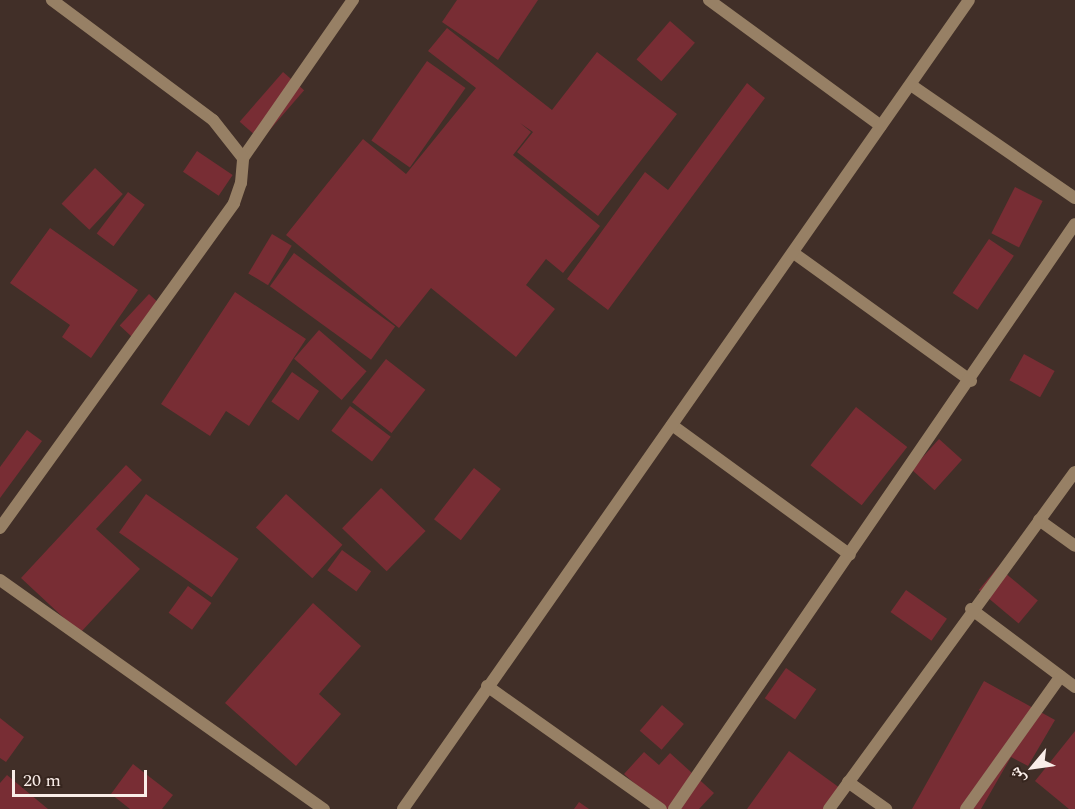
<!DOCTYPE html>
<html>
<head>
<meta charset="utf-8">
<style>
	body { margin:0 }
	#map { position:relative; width:1075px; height:809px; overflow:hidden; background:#412f28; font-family:Spectral,"Noto Naskh Arabic",serif }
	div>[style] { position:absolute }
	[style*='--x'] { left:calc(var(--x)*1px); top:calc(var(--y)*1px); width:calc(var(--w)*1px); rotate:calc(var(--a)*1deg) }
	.building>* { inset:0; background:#782d34; transform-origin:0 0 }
	.minor>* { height:12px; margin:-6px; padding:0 6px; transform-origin:6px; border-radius:6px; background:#978065 }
	.tertiary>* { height:12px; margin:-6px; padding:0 6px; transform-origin:6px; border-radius:6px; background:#978065 }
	span { translate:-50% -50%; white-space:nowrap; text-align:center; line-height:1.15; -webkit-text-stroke:4.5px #36251e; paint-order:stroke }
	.north { position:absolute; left:1003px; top:737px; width:60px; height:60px; -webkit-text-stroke:4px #36251e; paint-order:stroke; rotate:241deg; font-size:16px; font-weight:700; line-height:24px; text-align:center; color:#f9ede8 }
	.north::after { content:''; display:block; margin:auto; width:21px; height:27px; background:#f9ede8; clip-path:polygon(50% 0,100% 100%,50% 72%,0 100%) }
	.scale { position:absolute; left:12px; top:770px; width:135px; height:27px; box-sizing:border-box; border:3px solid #f9ede8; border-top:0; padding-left:8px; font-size:18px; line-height:21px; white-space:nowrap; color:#f9ede8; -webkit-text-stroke:4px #36251e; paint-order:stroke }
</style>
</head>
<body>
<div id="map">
	<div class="building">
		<i style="clip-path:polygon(457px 0,538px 0,498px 60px,442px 22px)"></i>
		<i style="left:670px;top:21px;width:33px;height:51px;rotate:41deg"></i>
		<i style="clip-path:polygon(447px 28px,552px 110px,597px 52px,677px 114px,598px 216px,517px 152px,533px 132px,520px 123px,531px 132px,513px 155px,600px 226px,563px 273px,546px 259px,526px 285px,555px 309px,516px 357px,431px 288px,399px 328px,286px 235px,363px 139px,406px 174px,476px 88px,428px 51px)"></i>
		<i style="left:427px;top:61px;width:47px;height:97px;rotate:35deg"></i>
		<i style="left:283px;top:72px;width:28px;height:66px;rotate:41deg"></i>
		<i style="clip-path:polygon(747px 83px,765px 98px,608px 310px,567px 279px,645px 172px,668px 190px)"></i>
		<i style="left:197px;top:151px;width:43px;height:25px;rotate:34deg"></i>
		<i style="left:95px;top:168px;width:38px;height:49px;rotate:43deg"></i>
		<i style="left:1015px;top:187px;width:31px;height:52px;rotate:27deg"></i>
		<i style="left:128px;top:192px;width:21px;height:52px;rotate:37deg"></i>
		<i style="clip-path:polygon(50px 228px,138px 290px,91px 358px,62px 337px,70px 325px,10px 283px)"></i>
		<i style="left:272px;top:234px;width:23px;height:46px;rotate:31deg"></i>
		<i style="left:989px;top:239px;width:30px;height:65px;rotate:34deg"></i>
		<i style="left:294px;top:253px;width:125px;height:41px;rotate:36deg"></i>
		<i style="clip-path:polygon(235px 292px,306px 339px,249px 426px,226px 411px,210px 436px,161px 404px)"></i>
		<i style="left:149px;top:294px;width:21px;height:43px;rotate:43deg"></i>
		<i style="left:319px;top:330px;width:63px;height:38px;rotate:41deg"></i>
		<i style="left:1024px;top:354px;width:35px;height:30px;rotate:29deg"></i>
		<i style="left:386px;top:359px;width:50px;height:55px;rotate:38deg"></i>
		<i style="left:292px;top:372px;width:33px;height:36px;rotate:35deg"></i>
		<i style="left:350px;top:406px;width:51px;height:31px;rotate:37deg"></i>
		<i style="left:856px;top:407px;width:65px;height:74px;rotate:38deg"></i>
		<i style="clip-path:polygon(27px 430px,42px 441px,0 498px,0 467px)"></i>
		<i style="left:939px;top:439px;width:31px;height:41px;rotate:42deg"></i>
		<i style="clip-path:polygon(126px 465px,142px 480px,96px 529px,140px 569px,80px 633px,21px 578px)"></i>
		<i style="left:474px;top:468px;width:34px;height:65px;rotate:38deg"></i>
		<i style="left:381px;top:488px;width:62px;height:56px;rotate:44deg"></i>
		<i style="left:146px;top:494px;width:113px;height:47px;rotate:35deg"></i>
		<i style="left:286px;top:494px;width:76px;height:45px;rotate:42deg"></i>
		<i style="left:342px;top:550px;width:36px;height:25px;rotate:36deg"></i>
		<i style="left:998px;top:567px;width:52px;height:30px;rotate:40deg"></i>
		<i style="left:188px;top:586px;width:29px;height:33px;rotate:36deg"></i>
		<i style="left:906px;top:590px;width:50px;height:27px;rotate:35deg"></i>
		<i style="clip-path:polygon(313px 603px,361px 646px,319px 694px,341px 714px,296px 766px,225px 703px)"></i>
		<i style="left:786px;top:668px;width:37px;height:37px;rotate:35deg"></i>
		<i style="clip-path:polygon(984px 681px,1055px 720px,1028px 766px,1011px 757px,981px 809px,912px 809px)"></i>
		<i style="left:662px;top:705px;width:29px;height:34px;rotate:41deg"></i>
		<i style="clip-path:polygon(0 718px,24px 737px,6px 762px,0 758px)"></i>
		<i style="clip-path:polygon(1075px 731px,1075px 809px,1069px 809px,1035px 781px)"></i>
		<i style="clip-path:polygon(789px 751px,844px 791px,830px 809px,747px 809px)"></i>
		<i style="clip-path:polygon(644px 752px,659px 765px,670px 753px,714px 793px,699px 809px,663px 809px,624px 774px)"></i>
		<i style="clip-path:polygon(133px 764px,173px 795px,162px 809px,130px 809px,111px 794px)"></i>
		<i style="clip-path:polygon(7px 775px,48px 809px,0 809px,0 783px)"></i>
		<i style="clip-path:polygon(579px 802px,589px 809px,574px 809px)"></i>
	</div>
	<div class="minor">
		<i style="--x:709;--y:0;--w:213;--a:36.2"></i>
		<i style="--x:911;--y:85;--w:199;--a:34.6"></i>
		<i style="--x:243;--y:158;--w:193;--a:-55.2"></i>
		<i style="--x:795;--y:254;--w:217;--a:35.8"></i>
		<i style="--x:672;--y:425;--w:220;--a:36.1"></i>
		<i style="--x:1039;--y:520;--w:44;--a:35.8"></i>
		<i style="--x:0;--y:528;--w:400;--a:-54.2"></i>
		<i style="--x:234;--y:203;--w:21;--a:-71"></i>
		<i style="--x:241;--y:183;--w:25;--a:-85"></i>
		<i style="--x:243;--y:158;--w:48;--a:-128.3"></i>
		<i style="--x:213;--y:120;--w:201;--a:-143.3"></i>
		<i style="--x:0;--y:580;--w:397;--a:35.3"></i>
		<i style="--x:971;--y:609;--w:130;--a:36.9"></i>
		<i style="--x:487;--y:686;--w:213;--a:35.3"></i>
		<i style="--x:848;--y:782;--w:47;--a:35.4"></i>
		<i style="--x:674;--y:809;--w:709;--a:-55.57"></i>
		<i style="--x:829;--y:809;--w:417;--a:-53.9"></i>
		<i style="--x:966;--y:809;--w:163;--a:-54.5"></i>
	</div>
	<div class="tertiary">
		<i style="--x:403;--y:809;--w:987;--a:-55.02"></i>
	</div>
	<div class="north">ش</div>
	<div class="scale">20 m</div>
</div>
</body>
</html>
